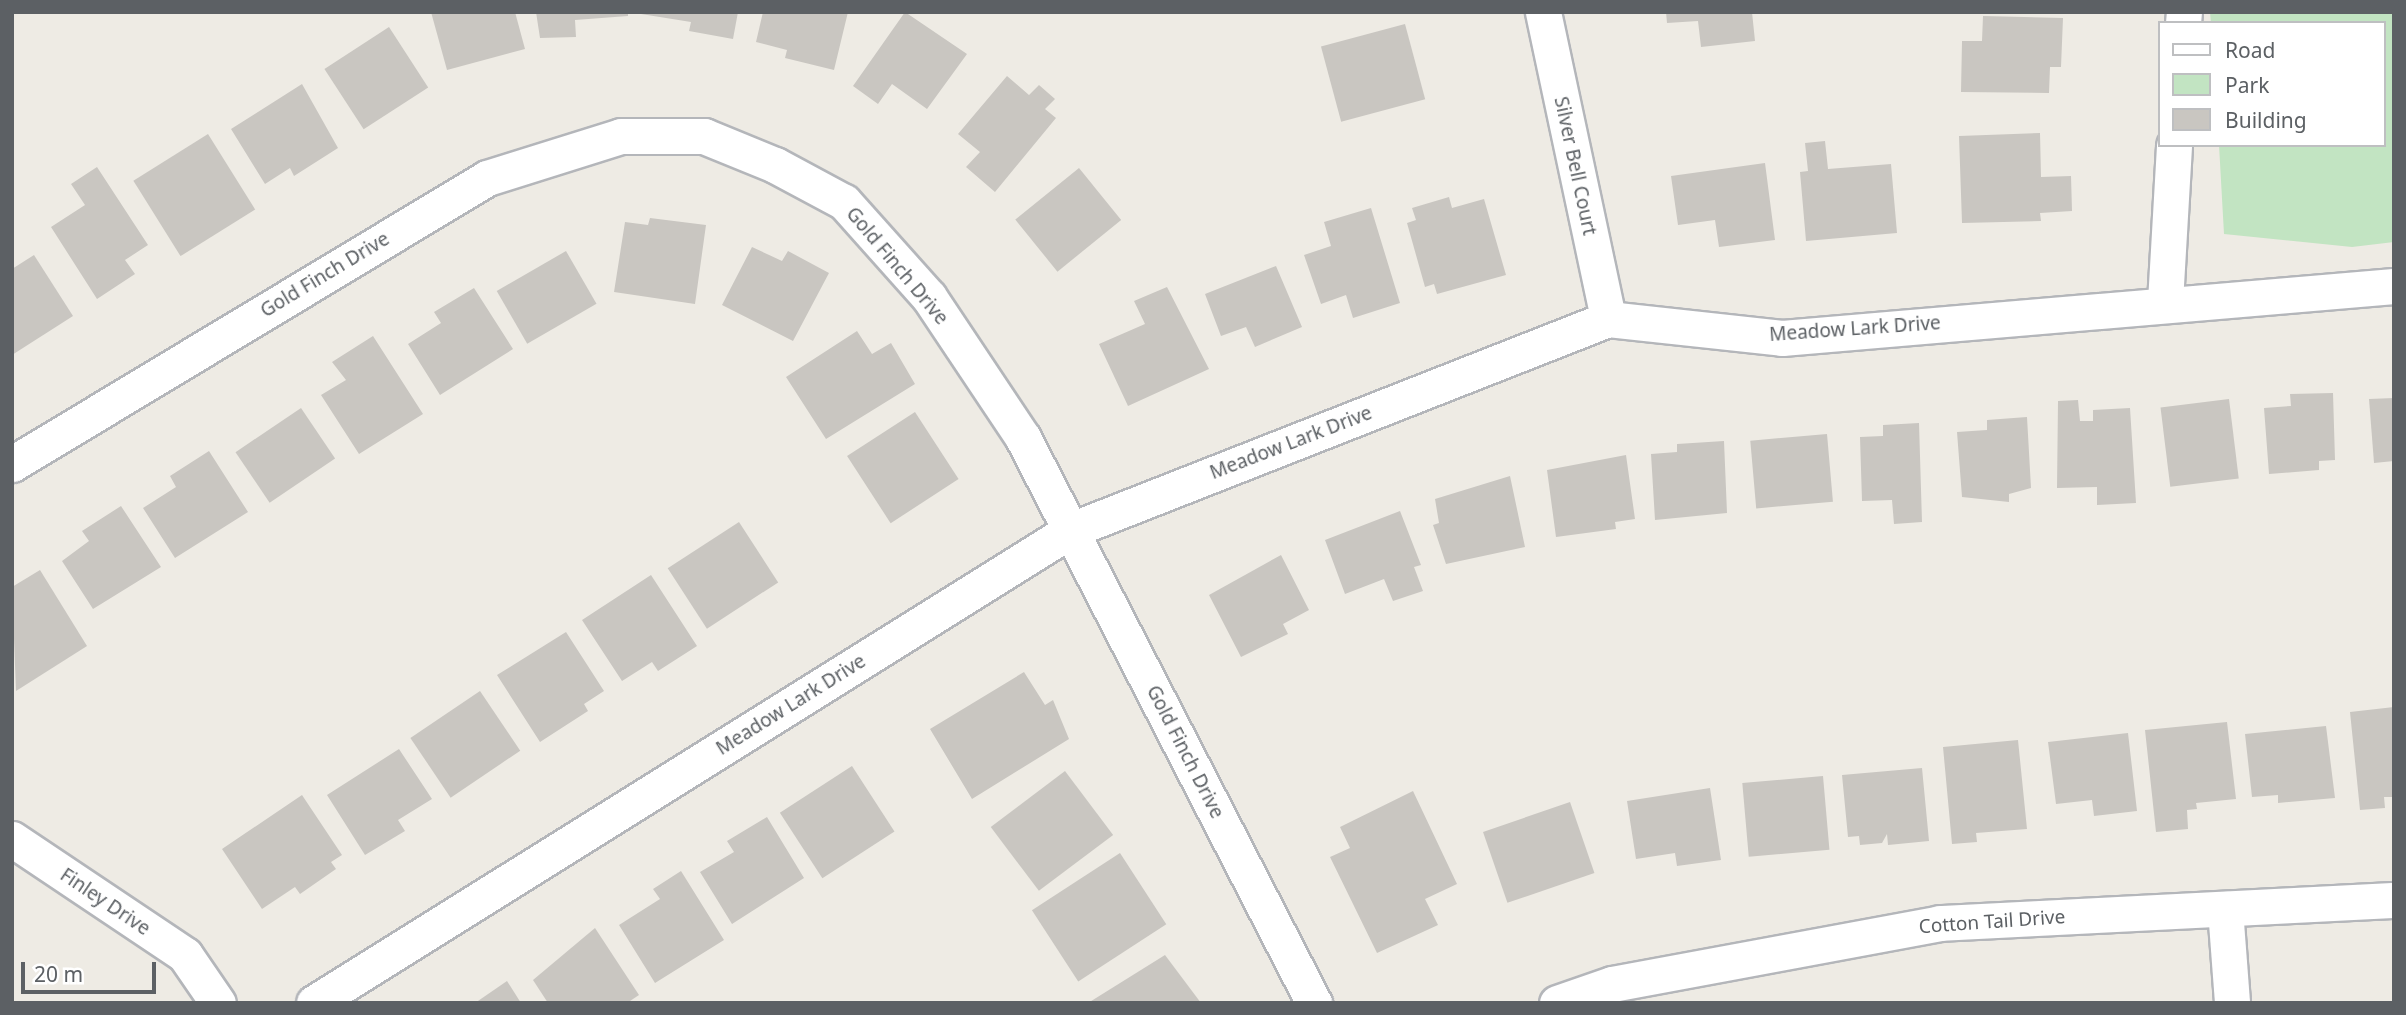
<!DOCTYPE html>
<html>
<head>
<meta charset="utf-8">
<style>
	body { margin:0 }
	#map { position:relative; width:2406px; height:1015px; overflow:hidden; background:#eeebe4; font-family:"Noto Sans",sans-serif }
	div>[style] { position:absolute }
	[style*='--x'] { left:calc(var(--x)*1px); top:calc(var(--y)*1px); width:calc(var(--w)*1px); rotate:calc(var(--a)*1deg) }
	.green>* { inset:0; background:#c2e4c2 }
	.building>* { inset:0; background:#c9c6c1; transform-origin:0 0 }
	.roads { filter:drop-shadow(2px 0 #b4b6ba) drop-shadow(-2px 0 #b4b6ba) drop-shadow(0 2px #b4b6ba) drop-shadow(0 -2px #b4b6ba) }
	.minor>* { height:35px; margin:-17.5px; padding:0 17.5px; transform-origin:17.5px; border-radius:17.5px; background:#fff }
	span { translate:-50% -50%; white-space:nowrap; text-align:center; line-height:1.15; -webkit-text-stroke:5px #fff; paint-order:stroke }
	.street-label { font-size:19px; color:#5c6064 }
	.frame { position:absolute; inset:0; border:14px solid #5c6064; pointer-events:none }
	.legend { position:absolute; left:2158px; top:21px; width:228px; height:126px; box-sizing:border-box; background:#fff; border:2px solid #bebfc1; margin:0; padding:9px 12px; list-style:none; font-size:21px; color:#5c6064 }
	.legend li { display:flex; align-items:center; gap:14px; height:35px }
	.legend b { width:35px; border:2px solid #bebfc1 }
	.scale { position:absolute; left:21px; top:962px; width:135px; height:32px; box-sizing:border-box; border:4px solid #5c6064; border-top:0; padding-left:9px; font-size:21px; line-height:24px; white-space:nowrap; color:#5c6064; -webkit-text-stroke:5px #fff; paint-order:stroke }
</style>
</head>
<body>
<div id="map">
	<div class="green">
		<i style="clip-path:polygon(2210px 12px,2394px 12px,2394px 242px,2352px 247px,2224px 234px,2219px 145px,2383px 145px,2383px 23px,2211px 23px)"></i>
	</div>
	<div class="building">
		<i style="clip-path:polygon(431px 12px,515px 12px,525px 49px,447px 70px)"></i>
		<i style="clip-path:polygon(536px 12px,628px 12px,628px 16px,575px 20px,576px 37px,540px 38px)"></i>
		<i style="clip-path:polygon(738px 12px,733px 39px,689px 31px,691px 22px,641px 14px)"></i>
		<i style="clip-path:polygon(763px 12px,848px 12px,834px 70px,785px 58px,787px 50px,756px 42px)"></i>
		<i style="clip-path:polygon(905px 12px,967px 54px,927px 109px,892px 84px,878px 104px,853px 86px)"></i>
		<i style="clip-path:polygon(1666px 12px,1752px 12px,1755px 41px,1701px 47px,1698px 21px,1667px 23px)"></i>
		<i style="clip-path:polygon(1983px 16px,2063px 18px,2061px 67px,2050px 67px,2049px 93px,1961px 92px,1962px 41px,1982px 41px)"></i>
		<i style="left:1405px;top:24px;width:78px;height:87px;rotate:75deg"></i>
		<i style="left:389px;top:27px;width:72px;height:77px;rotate:57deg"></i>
		<i style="clip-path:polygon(1007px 76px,1029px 95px,1039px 85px,1055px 99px,1045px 109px,1056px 118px,995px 192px,966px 167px,980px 152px,958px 134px)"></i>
		<i style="clip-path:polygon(302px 84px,338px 148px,294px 176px,290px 168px,265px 184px,231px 129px)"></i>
		<i style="clip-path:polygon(2040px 133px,2041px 177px,2071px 176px,2072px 211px,2040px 213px,2041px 221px,1962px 223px,1959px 136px)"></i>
		<i style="left:208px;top:134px;width:89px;height:88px;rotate:58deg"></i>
		<i style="clip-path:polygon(1825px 141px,1828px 169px,1891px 164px,1897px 233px,1806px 241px,1800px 172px,1808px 171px,1805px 143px)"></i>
		<i style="clip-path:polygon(1765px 163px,1775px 240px,1719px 247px,1715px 220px,1678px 225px,1671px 176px)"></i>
		<i style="clip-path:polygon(97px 167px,148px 245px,125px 260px,135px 274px,97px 299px,51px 227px,85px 205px,71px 184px)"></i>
		<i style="left:1079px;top:168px;width:67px;height:82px;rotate:51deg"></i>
		<i style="clip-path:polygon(1449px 197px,1452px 208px,1484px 199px,1506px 275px,1437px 294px,1434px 284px,1425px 287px,1407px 223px,1416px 220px,1412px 208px)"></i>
		<i style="clip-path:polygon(1371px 208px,1400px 303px,1353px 318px,1346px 295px,1321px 304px,1304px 255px,1331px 246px,1324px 222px)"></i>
		<i style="clip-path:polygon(650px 218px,706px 225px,695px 304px,614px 292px,625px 222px,648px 225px)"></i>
		<i style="clip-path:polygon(752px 247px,782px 261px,788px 251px,829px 273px,793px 341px,722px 305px)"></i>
		<i style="left:566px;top:251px;width:61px;height:80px;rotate:60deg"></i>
		<i style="clip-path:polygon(34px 255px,73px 316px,12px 355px,12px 269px)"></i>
		<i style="clip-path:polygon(1276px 266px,1302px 327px,1255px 347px,1246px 327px,1221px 336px,1205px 294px)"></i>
		<i style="clip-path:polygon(1167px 287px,1209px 369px,1128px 406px,1099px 344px,1145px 324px,1134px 301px)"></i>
		<i style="clip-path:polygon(474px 288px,513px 349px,440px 395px,408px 344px,441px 323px,434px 312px)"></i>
		<i style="clip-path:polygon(857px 331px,872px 354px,891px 343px,915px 384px,826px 439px,786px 377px)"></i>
		<i style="clip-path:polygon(373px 336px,423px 414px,359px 454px,321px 395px,346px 380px,332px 362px)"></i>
		<i style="clip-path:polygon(2333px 393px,2335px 460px,2319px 461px,2319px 470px,2269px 474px,2264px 408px,2291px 406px,2290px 394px)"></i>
		<i style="clip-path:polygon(2394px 398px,2394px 461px,2374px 463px,2369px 399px)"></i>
		<i style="left:2229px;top:399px;width:80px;height:69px;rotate:83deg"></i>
		<i style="clip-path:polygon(2078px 400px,2080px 421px,2093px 421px,2093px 410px,2130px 408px,2136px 503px,2097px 505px,2097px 487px,2057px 488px,2058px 401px)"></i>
		<i style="left:301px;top:408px;width:61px;height:79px;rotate:56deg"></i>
		<i style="left:915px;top:412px;width:80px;height:81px;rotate:57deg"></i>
		<i style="clip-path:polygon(2027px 417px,2031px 488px,2009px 494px,2009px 502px,1962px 497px,1957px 432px,1987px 430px,1987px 420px)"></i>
		<i style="clip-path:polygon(1919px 423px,1922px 522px,1894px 524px,1892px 500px,1862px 501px,1860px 437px,1883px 436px,1883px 425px)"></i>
		<i style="left:1827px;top:434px;width:68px;height:77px;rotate:85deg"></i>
		<i style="clip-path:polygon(1724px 441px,1727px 513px,1655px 520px,1651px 454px,1677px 452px,1677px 444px)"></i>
		<i style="clip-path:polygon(209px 451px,248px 512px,175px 558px,143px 508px,176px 487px,170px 476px)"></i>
		<i style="clip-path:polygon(1626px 455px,1635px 519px,1615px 522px,1616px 529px,1556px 537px,1547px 470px)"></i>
		<i style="clip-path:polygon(1510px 476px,1525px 547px,1446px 564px,1433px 525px,1439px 523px,1435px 499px)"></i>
		<i style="clip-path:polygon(121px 506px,161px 567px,93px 609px,62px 561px,89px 541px,82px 531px)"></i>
		<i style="clip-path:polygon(1400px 511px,1421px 565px,1414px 567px,1423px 591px,1393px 601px,1384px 579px,1345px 594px,1325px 540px)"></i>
		<i style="left:739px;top:522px;width:72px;height:85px;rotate:57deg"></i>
		<i style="clip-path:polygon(1281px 555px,1309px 610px,1283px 624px,1288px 634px,1241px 657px,1209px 595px)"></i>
		<i style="clip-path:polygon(40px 570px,87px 646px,16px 691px,12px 587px)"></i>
		<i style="clip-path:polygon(651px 575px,697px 646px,658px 671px,652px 662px,622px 681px,582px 620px)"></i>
		<i style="clip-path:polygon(566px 632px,604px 691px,584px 704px,588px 711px,540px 742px,497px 675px)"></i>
		<i style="clip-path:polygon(1024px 672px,1045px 705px,1053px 700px,1069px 739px,972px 799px,930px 729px)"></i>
		<i style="left:480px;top:691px;width:72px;height:84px;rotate:56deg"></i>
		<i style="clip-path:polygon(2394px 707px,2394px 797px,2384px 797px,2385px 808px,2360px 810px,2350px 712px)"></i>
		<i style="clip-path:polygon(2227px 722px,2236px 799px,2196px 803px,2197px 809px,2187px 810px,2188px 829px,2156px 832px,2145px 730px)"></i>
		<i style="clip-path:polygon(2326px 726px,2335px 798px,2278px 803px,2278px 795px,2252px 797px,2245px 734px)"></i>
		<i style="clip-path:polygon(2128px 733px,2137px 811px,2094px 816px,2092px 800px,2056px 804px,2048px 742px)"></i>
		<i style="clip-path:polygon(2018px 740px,2027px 829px,1976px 833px,1977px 842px,1952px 844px,1943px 747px)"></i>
		<i style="clip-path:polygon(399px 749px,432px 799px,398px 820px,405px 831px,365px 855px,327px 795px)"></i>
		<i style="left:852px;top:766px;width:78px;height:86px;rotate:57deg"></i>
		<i style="clip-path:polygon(1922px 768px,1929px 841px,1888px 845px,1887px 834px,1882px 843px,1860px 845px,1859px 836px,1848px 837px,1842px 775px)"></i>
		<i style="left:1065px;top:771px;width:80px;height:93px;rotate:53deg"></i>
		<i style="left:1823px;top:776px;width:74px;height:81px;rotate:85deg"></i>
		<i style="clip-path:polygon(1710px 788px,1721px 860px,1677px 866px,1675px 853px,1636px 859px,1627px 801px)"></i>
		<i style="clip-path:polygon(1413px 791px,1457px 884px,1425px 899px,1438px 925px,1377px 953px,1330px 857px,1350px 848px,1340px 827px)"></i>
		<i style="clip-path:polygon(302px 795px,342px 855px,331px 862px,336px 869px,300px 894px,295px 887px,262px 909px,222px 849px)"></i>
		<i style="left:1570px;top:802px;width:75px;height:92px;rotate:71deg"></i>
		<i style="clip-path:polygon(767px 817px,804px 878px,732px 924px,700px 872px,734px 852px,727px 841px)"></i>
		<i style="left:1120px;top:853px;width:85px;height:105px;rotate:57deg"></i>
		<i style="clip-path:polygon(681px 871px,724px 940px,655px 983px,619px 925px,660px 899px,653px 889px)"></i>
		<i style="clip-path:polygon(595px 928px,639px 995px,627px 1003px,548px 1003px,533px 980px)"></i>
		<i style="clip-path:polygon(1165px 955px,1201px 1003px,1088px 1003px)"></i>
		<i style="clip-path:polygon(507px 981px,521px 1003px,475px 1003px)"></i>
	</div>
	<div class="roads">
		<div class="minor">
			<i style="--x:1543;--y:12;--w:314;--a:78"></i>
			<i style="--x:2183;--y:23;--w:11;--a:-85"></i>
			<i style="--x:2165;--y:302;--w:157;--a:-86.7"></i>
			<i style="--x:12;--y:464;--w:554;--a:-31.05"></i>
			<i style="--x:487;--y:178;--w:140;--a:-17.4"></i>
			<i style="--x:621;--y:136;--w:83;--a:0"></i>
			<i style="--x:704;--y:136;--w:77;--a:22.2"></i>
			<i style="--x:775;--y:165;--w:78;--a:28.2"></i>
			<i style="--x:844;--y:202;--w:127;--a:48.2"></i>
			<i style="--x:929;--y:297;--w:169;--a:56.3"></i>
			<i style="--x:1023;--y:438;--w:636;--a:62.75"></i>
			<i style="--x:12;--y:839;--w:208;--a:33.8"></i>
			<i style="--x:185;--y:955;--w:58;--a:55.5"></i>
			<i style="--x:2225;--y:909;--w:94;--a:85.7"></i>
			<i style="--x:314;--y:1003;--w:893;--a:-32"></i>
			<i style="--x:1071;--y:530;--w:577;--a:-21.45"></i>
			<i style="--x:1608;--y:319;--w:175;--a:6.2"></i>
			<i style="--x:1782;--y:338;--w:614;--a:-4.86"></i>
			<i style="--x:1557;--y:1003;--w:58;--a:-19.1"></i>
			<i style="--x:1612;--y:984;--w:334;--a:-10.5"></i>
			<i style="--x:1940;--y:923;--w:455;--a:-2.9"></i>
		</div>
	</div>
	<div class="street-label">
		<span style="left:1575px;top:166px;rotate:78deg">Silver Bell Court</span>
		<span style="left:897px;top:266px;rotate:50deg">Gold Finch Drive</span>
		<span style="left:325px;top:275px;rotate:-31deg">Gold Finch Drive</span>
		<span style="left:1855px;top:329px;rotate:-4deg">Meadow Lark Drive</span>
		<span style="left:1291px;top:443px;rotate:-21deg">Meadow Lark Drive</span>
		<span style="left:791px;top:705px;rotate:-32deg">Meadow Lark Drive</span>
		<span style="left:1185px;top:752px;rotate:63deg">Gold Finch Drive</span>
		<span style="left:105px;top:902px;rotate:34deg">Finley Drive</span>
		<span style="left:1992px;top:922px;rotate:-4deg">Cotton Tail Drive</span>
	</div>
	<div class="frame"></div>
	<ul class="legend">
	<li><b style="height:9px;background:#fff"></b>Road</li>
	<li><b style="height:19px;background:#c2e4c2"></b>Park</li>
	<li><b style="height:19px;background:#c9c6c1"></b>Building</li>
	</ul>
	<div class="scale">20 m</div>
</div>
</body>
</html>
